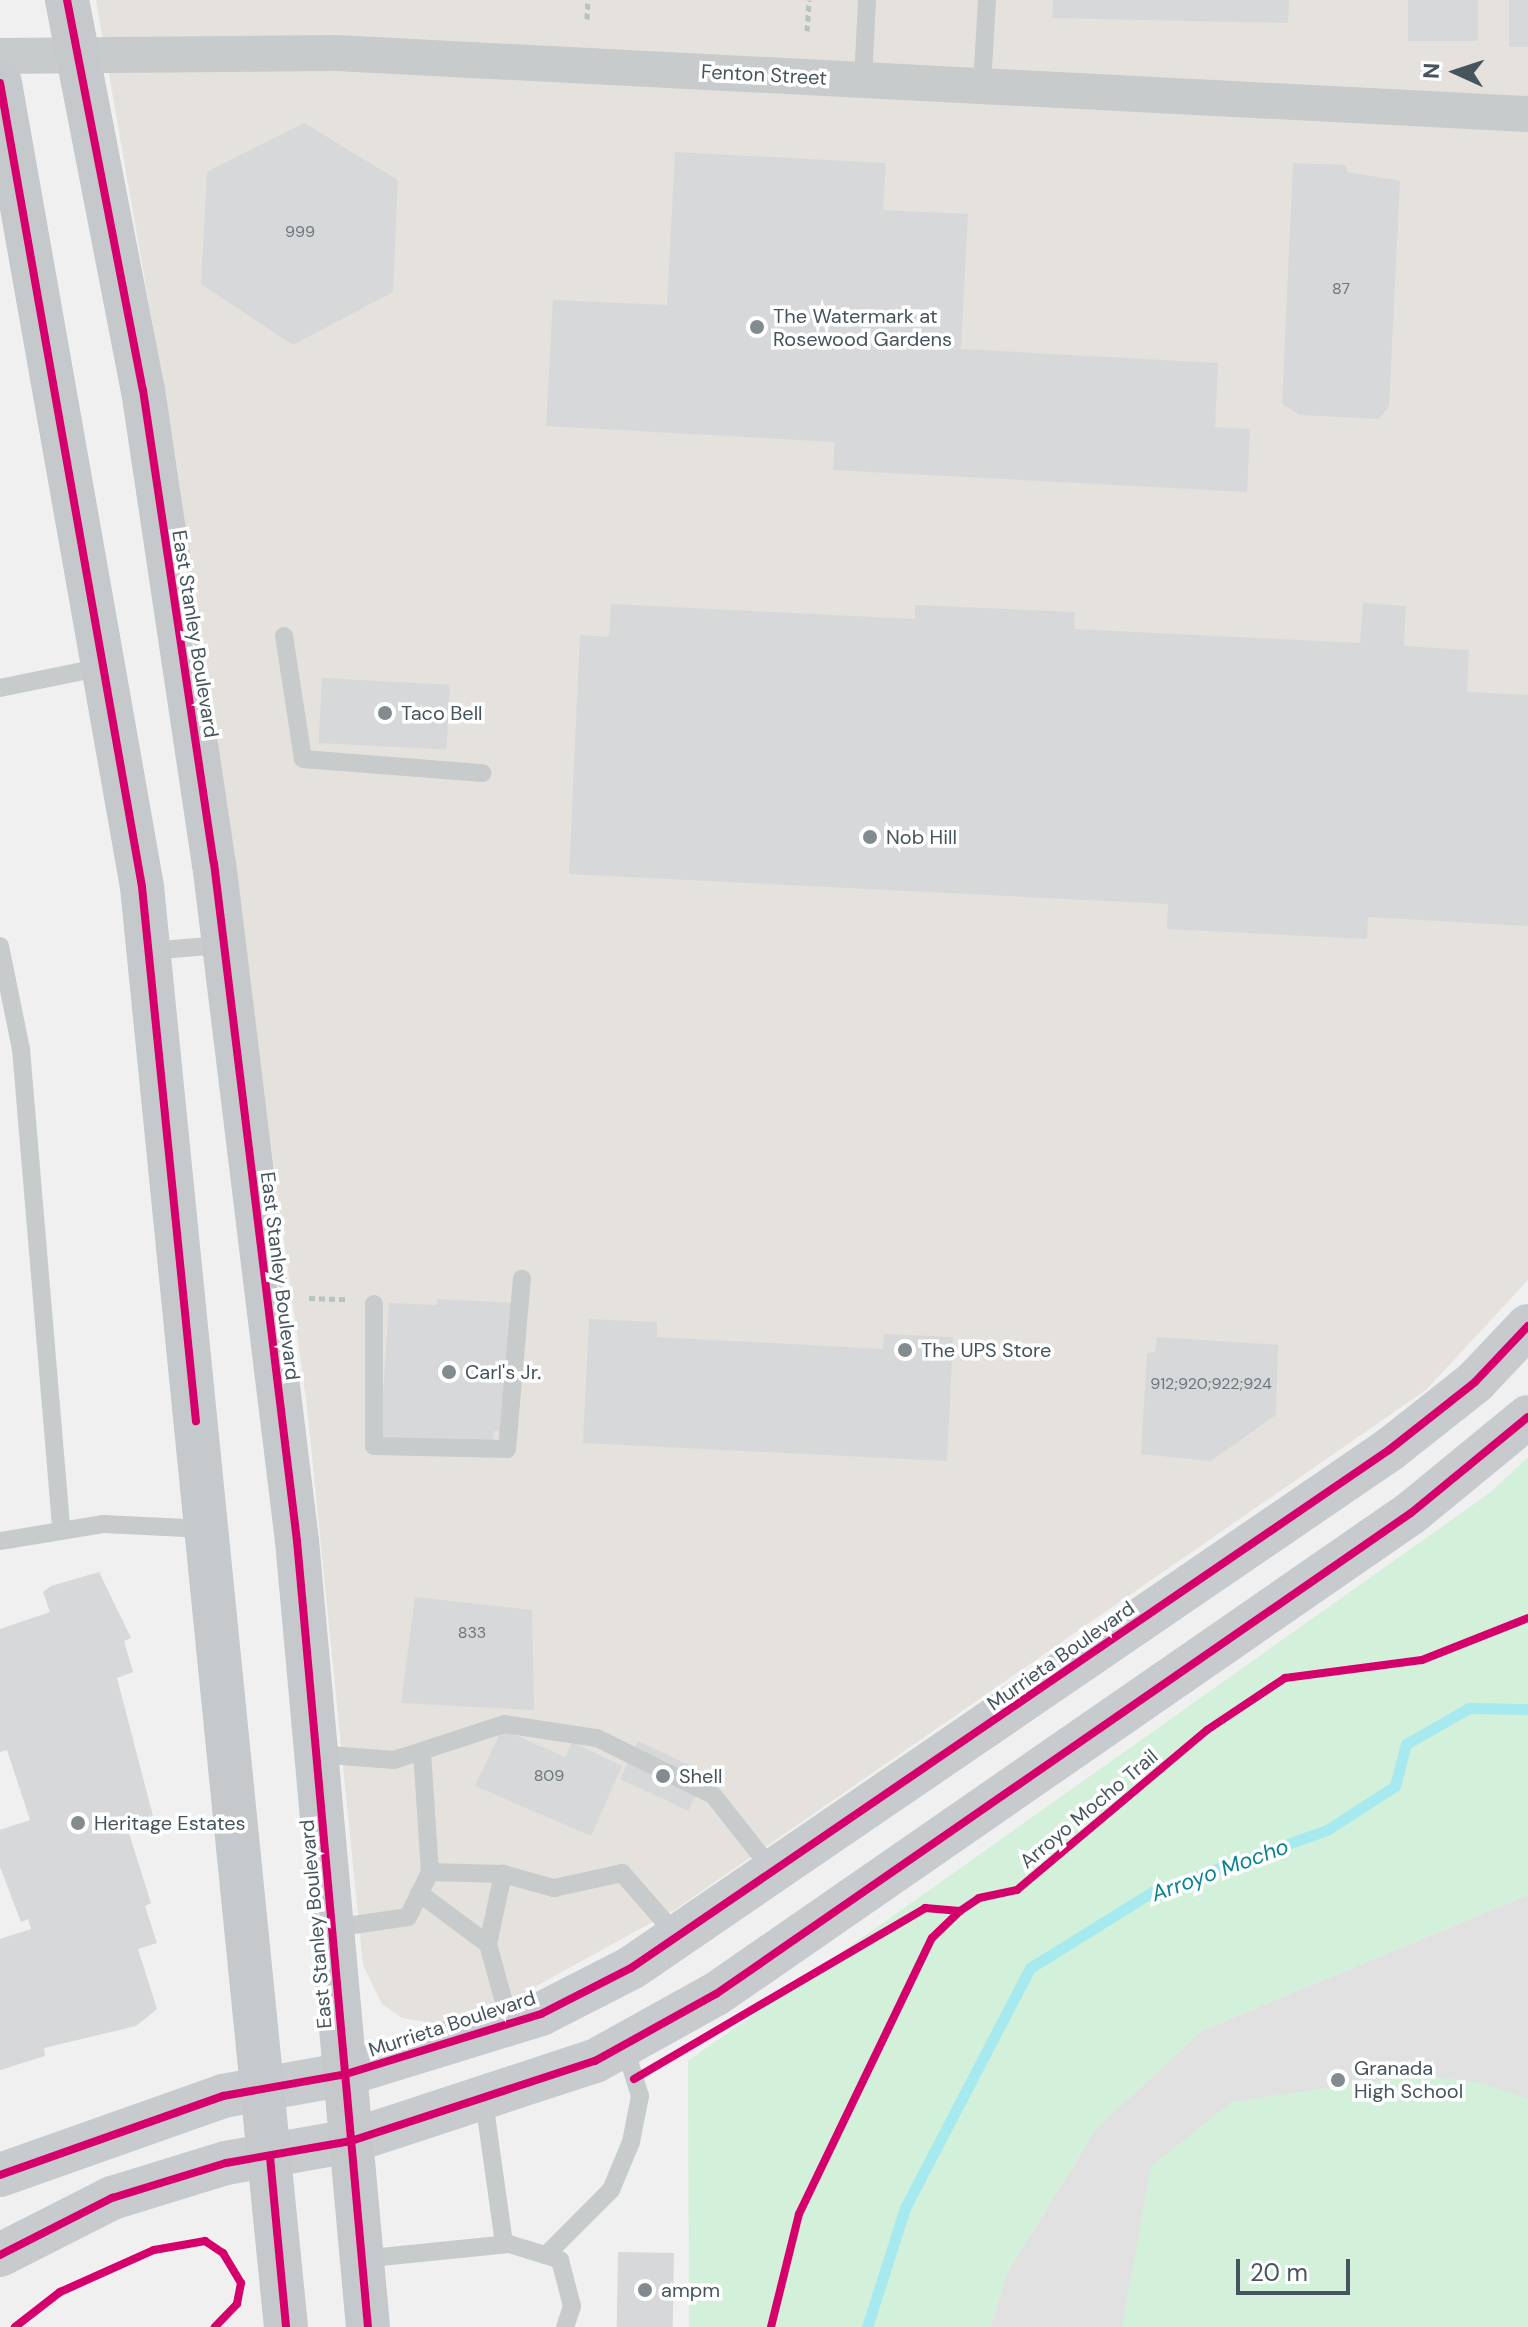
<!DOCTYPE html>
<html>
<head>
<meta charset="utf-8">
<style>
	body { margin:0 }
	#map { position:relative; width:1528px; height:2327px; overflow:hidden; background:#f0f0f0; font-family:"DM Sans",sans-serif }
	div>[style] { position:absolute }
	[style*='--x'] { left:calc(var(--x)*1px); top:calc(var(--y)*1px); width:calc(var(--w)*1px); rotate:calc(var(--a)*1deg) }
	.commercial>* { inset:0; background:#e5e2de }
	.education>* { inset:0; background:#e2e1e2 }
	.green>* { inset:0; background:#d3f0db }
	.stream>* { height:11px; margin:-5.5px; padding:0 5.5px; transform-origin:5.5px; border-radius:5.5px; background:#a6e9ef }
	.building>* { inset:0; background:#d6d8d9; transform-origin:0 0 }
	.path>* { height:5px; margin-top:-2.5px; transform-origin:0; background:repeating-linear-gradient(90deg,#b6c3be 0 6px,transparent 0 10px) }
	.service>* { height:18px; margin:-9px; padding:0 9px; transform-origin:9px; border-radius:9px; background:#c7cbcc }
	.minor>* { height:36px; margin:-18px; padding:0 18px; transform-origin:18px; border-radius:18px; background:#c7cbcc }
	.secondary>* { height:44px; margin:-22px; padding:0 22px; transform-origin:22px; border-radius:22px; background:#c7cbce }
	.primary>* { height:44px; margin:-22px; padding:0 22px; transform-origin:22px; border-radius:22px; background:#c5c9cb }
	.cycleway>* { height:8px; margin:-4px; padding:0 4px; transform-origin:4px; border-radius:4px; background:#d6006c }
	.dots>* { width:22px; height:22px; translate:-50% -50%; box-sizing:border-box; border:4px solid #fff; border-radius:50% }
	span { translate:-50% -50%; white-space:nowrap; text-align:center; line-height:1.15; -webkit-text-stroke:7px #fff; paint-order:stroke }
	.number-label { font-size:16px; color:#6c777d }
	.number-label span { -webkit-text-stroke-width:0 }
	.street-label { font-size:20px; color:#46555d }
	.poi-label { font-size:20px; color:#46555d }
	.left { translate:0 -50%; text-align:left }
	.water-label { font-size:22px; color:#0a838f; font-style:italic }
	.north { position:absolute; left:1416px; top:32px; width:80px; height:80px; -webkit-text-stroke:6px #fff; paint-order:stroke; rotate:273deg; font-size:22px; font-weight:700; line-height:32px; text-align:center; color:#46555d }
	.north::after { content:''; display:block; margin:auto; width:28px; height:36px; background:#46555d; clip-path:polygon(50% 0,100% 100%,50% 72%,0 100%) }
	.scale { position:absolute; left:1236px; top:2259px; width:114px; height:36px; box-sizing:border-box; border:4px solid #46555d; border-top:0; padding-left:10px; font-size:24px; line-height:28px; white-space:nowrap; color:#46555d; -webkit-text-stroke:6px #fff; paint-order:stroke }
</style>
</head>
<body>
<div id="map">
	<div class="commercial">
		<i style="clip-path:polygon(96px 0,1528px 0,1528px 1280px,1426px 1390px,676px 1909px,502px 2005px,433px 2023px,402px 2018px,382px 2004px,363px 1965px,307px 1407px,177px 465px)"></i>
	</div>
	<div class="education">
		<i style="clip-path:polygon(1528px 1895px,1528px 2327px,990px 2327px,1008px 2271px,1096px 2129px,1201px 2031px)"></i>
	</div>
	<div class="green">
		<i style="clip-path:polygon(1528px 1457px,1528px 1895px,1201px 2031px,1096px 2129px,1008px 2271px,990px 2327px,689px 2327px,688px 2061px,1491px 1492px)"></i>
		<i style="clip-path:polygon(1417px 2075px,1483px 2083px,1528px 2099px,1528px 2327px,1122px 2327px,1151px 2166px,1231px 2102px)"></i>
	</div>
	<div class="stream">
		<i style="--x:867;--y:2327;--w:125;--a:-72.3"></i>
		<i style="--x:905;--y:2208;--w:271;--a:-62.5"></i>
		<i style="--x:1030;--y:1968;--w:144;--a:-31.9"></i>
		<i style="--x:1152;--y:1892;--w:186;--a:-19.5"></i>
		<i style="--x:1327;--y:1830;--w:81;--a:-32.9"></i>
		<i style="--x:1395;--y:1786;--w:43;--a:-75.3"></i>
		<i style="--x:1406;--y:1744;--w:73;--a:-29.7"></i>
		<i style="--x:1469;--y:1708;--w:59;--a:1"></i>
	</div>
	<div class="building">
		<i style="clip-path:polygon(1053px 0,1289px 0,1288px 23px,1052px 18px)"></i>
		<i style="left:1408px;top:0;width:70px;height:41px"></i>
		<i style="left:1509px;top:0;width:19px;height:47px"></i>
		<i style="clip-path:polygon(304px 123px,398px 180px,393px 292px,293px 345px,201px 284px,207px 172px)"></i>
		<i style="clip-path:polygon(675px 152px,886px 163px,883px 210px,968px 214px,961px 349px,1218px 363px,1215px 427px,1250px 429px,1247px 492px,833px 470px,835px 442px,546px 426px,553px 300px,667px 305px)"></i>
		<i style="clip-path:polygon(1293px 163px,1346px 165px,1347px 172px,1400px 181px,1389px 406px,1379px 419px,1300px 415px,1282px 404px)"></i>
		<i style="clip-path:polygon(1363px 603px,1406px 606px,1404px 646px,1469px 650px,1467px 692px,1528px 695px,1528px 926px,1368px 917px,1367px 939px,1167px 929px,1168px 904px,569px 874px,580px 635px,609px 637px,611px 604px,915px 619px,915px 605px,1075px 612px,1074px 629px,1360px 643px)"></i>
		<i style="left:322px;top:678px;width:128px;height:65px;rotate:3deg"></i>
		<i style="clip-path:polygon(437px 1299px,515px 1303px,508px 1432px,494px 1431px,492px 1446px,380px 1440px,389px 1303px,437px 1305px)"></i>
		<i style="clip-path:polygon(589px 1319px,657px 1322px,657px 1337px,883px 1349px,884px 1334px,953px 1337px,947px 1461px,583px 1443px)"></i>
		<i style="clip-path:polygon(1157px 1337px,1278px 1345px,1276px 1415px,1211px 1461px,1141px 1454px,1147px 1353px,1155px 1352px)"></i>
		<i style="clip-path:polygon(99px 1572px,131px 1638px,124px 1641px,133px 1672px,117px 1678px,153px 1816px,127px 1827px,151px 1903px,145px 1906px,157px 1943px,138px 1949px,157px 2009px,136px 2026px,44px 2048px,45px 2056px,0 2070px,0 1939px,31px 1929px,28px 1919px,21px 1922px,0 1867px,0 1830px,30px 1820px,7px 1750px,0 1752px,0 1629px,50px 1612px,43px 1592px,51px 1586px)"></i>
		<i style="clip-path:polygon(415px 1597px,532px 1610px,534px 1710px,401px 1703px)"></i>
		<i style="clip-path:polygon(502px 1729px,565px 1757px,572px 1742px,622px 1766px,591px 1836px,475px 1786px)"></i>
		<i style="left:638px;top:1741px;width:75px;height:42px;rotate:25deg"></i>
		<i style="left:618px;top:2252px;width:56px;height:75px;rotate:1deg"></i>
	</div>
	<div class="path">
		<i style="--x:587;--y:19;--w:19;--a:-87"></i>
		<i style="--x:807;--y:31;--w:31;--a:-86"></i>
		<i style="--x:309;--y:1298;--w:38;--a:2"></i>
	</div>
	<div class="service">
		<i style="--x:863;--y:80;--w:80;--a:-87.1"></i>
		<i style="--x:982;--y:86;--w:86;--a:-86.7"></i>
		<i style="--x:284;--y:636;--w:124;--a:81.2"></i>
		<i style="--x:303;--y:759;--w:180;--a:4.5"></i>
		<i style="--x:0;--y:688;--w:104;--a:-11.6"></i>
		<i style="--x:0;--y:946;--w:105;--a:78.5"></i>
		<i style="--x:21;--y:1049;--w:482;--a:85.2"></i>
		<i style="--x:148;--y:951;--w:73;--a:-4.7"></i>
		<i style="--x:374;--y:1304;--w:142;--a:90"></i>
		<i style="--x:374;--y:1446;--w:133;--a:1.3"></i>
		<i style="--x:507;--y:1449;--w:171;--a:-85"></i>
		<i style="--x:0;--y:1541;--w:104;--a:-9.4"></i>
		<i style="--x:103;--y:1524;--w:104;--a:2.8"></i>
		<i style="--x:317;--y:1754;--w:77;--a:4.5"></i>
		<i style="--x:394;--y:1760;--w:116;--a:-18.1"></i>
		<i style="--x:504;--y:1724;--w:94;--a:8.6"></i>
		<i style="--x:597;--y:1738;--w:129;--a:26.2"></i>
		<i style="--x:713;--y:1795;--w:97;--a:51.7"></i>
		<i style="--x:430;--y:1872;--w:73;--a:1.6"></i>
		<i style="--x:419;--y:1893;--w:86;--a:36.5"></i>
		<i style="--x:333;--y:1928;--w:76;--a:-8.3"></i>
		<i style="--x:408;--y:1917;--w:50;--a:-63.9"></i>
		<i style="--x:430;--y:1872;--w:119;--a:-93.8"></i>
		<i style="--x:510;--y:2024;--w:83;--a:-105.4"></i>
		<i style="--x:488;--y:1944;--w:72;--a:-77.9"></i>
		<i style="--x:503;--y:1874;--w:53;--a:15.4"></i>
		<i style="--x:554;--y:1888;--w:70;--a:-12.4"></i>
		<i style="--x:622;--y:1873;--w:85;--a:48.8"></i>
		<i style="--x:484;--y:2101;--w:144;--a:82"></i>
		<i style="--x:546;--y:2255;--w:92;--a:-45"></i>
		<i style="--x:611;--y:2190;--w:52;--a:-67.4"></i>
		<i style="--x:631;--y:2142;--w:47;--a:-78.9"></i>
		<i style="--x:640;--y:2096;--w:53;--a:-107.4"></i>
		<i style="--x:361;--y:2259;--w:149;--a:-5.8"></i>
		<i style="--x:509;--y:2244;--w:39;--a:17"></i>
		<i style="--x:546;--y:2255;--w:15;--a:20"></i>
		<i style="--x:560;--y:2260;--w:48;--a:75.4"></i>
		<i style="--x:572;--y:2306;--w:22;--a:108"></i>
	</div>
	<div class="minor">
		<i style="--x:0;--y:56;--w:336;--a:-0.5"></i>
		<i style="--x:336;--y:53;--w:1194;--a:2.93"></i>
	</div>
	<div class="secondary">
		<i style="--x:0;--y:2175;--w:237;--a:-19.5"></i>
		<i style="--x:223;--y:2096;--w:125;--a:-10.1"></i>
		<i style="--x:346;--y:2074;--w:204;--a:-17.1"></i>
		<i style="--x:541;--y:2014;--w:101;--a:-27.1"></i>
		<i style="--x:631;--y:1968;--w:918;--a:-34.35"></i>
		<i style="--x:1389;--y:1450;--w:110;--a:-38.3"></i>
		<i style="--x:1475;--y:1382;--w:77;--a:-46.6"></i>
		<i style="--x:0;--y:2255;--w:126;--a:-27"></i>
		<i style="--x:112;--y:2198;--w:119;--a:-17.1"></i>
		<i style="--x:226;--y:2163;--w:127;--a:-10"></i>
		<i style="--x:351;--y:2141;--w:257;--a:-18.2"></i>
		<i style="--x:595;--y:2061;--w:138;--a:-29"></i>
		<i style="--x:716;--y:1994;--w:845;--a:-34.69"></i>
		<i style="--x:1411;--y:1513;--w:151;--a:-39.4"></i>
	</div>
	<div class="primary">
		<i style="--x:67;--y:0;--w:397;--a:79"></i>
		<i style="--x:143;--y:390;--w:478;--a:81.5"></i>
		<i style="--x:214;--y:863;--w:683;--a:83.02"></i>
		<i style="--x:297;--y:1541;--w:789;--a:84.84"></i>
		<i style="--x:0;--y:83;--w:816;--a:79.98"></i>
		<i style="--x:142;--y:887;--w:1447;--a:84.29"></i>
	</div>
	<div class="cycleway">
		<i style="--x:67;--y:0;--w:397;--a:79"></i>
		<i style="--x:143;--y:390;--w:478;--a:81.5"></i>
		<i style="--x:214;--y:863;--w:683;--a:83.02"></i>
		<i style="--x:297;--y:1541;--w:789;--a:84.84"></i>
		<i style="--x:0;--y:83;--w:816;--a:79.98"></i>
		<i style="--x:142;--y:887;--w:537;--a:84.23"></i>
		<i style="--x:634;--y:2079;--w:338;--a:-30.4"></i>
		<i style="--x:925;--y:1908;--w:35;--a:5"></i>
		<i style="--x:270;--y:2157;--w:171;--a:84.6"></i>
		<i style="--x:0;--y:2175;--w:237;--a:-19.5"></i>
		<i style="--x:223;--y:2096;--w:125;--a:-10.1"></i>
		<i style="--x:346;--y:2074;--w:204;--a:-17.1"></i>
		<i style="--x:541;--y:2014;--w:101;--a:-27.1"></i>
		<i style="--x:631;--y:1968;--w:918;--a:-34.35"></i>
		<i style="--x:1389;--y:1450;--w:110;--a:-38.3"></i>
		<i style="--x:1475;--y:1382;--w:77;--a:-46.6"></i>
		<i style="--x:0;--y:2255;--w:126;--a:-27"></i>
		<i style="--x:112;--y:2198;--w:119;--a:-17.1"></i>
		<i style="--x:226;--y:2163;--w:127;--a:-10"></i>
		<i style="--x:351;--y:2141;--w:257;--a:-18.2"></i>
		<i style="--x:595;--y:2061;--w:138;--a:-29"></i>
		<i style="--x:716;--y:1994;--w:845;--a:-34.69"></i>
		<i style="--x:1411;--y:1513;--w:151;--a:-39.4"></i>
		<i style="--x:15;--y:2327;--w:57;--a:-37.9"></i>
		<i style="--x:60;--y:2292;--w:103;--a:-24.1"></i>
		<i style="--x:154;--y:2250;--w:52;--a:-10"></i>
		<i style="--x:205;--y:2241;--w:22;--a:34"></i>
		<i style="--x:223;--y:2253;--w:35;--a:59"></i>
		<i style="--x:241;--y:2283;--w:21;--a:101"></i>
		<i style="--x:237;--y:2304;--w:32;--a:134"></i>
		<i style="--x:771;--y:2327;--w:116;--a:-76.1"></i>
		<i style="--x:799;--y:2214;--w:306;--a:-64.3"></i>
		<i style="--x:932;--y:1938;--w:39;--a:-44"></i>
		<i style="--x:960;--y:1911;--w:23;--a:-34"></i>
		<i style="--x:979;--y:1898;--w:39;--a:-12"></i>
		<i style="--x:1017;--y:1890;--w:248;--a:-40.1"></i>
		<i style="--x:1207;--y:1730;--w:94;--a:-33.7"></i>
		<i style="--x:1285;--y:1678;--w:138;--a:-7.5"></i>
		<i style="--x:1422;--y:1660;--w:114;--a:-21.6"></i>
	</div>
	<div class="dots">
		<i style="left:757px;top:327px;background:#828b90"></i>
		<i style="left:385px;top:713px;background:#828b90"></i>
		<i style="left:870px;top:837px;background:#828b90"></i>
		<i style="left:905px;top:1350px;background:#828b90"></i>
		<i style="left:449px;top:1372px;background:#828b90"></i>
		<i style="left:663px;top:1776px;background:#828b90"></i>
		<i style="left:78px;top:1823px;background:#828b90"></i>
		<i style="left:1338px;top:2080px;background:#828b90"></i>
		<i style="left:645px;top:2290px;background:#828b90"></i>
	</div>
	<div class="number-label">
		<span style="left:300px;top:232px">999</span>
		<span style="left:1341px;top:289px">87</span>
		<span style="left:1211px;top:1384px">912;920;922;924</span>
		<span style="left:472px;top:1633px">833</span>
		<span style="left:549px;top:1776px">809</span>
	</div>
	<div class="street-label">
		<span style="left:764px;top:75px;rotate:3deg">Fenton Street</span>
		<span style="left:195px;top:634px;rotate:81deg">East Stanley Boulevard</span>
		<span style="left:280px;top:1276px;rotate:83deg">East Stanley Boulevard</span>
		<span style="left:1061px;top:1656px;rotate:-35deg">Murrieta Boulevard</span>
		<span style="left:1089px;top:1809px;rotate:-40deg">Arroyo Mocho Trail</span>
		<span style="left:316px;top:1924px;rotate:-95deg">East Stanley Boulevard</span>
		<span style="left:452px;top:2024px;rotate:-18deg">Murrieta Boulevard</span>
	</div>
	<div class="poi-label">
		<span class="left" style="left:773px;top:328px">The Watermark at<br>Rosewood Gardens</span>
		<span class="left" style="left:401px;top:713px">Taco Bell</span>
		<span class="left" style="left:886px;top:837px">Nob Hill</span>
		<span class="left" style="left:921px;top:1350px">The UPS Store</span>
		<span class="left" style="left:465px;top:1372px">Carl's Jr.</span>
		<span class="left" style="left:679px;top:1776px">Shell</span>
		<span class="left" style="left:94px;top:1823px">Heritage Estates</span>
		<span class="left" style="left:1354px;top:2080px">Granada<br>High School</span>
		<span class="left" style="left:661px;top:2290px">ampm</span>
	</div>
	<div class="water-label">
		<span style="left:1220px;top:1870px;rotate:-20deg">Arroyo Mocho</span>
	</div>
	<div class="north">N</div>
	<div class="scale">20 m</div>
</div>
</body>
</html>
